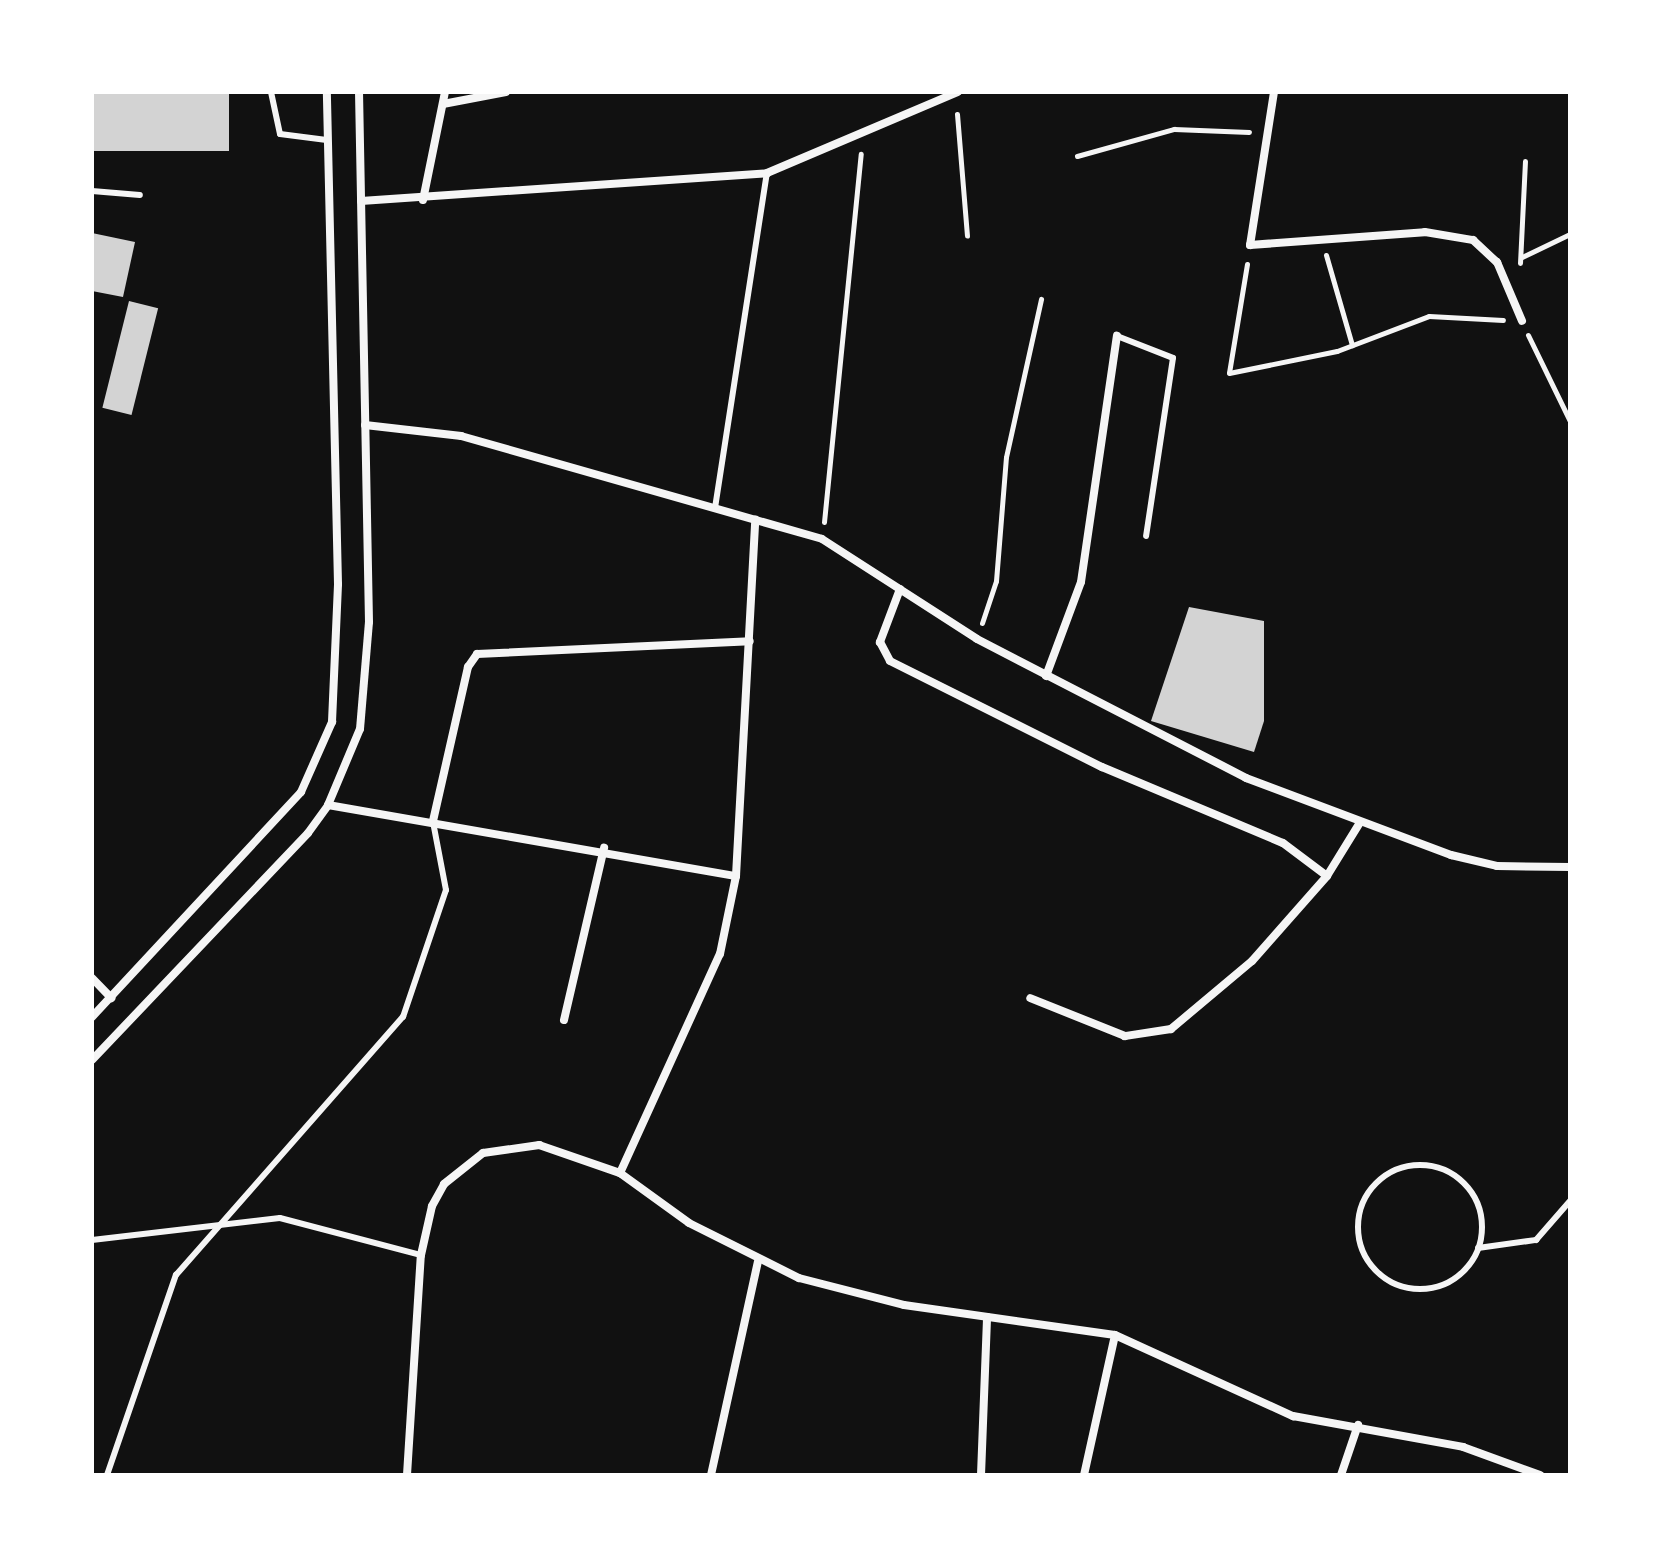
<!DOCTYPE html>
<html>
<head>
<meta charset="utf-8">
<style>
	body { margin:0 }
	#map { position:relative; width:1662px; height:1567px; overflow:hidden; background:#111; font-family:Lato,sans-serif }
	div>[style] { position:absolute }
	[style*='--x'] { left:calc(var(--x)*1px); top:calc(var(--y)*1px); width:calc(var(--w)*1px); rotate:calc(var(--a)*1deg) }
	.building>* { inset:0; background:#d3d3d3; transform-origin:0 0 }
	.path>* { height:5px; margin:-2.5px; padding:0 2.5px; transform-origin:2.5px; border-radius:2.5px; background:#f5f5f5 }
	.service>* { height:6px; margin:-3px; padding:0 3px; transform-origin:3px; border-radius:3px; background:#f5f5f5 }
	.service>.ring { margin:-3px; padding:0; box-sizing:content-box; background:none; border:6px solid #f5f5f5; border-radius:50% }
	.minor>* { height:8px; margin:-4px; padding:0 4px; transform-origin:4px; border-radius:4px; background:#f5f5f5 }
	span { translate:-50% -50%; white-space:nowrap; text-align:center; line-height:1.15; -webkit-text-stroke:8px #fff; paint-order:stroke }
	.frame { position:absolute; inset:0; border:94px solid #fff; pointer-events:none }
</style>
</head>
<body>
<div id="map">
	<div class="building">
		<i style="left:92px;top:92px;width:137px;height:59px"></i>
		<i style="clip-path:polygon(92px 233px,135px 242px,123px 297px,92px 291px)"></i>
		<i style="left:129px;top:301px;width:30px;height:110px;rotate:14deg"></i>
		<i style="clip-path:polygon(1189px 607px,1264px 621px,1264px 721px,1254px 752px,1151px 721px)"></i>
	</div>
	<div class="path">
		<i style="--x:957;--y:114;--w:122;--a:85.3"></i>
		<i style="--x:1077;--y:156;--w:101;--a:-15.6"></i>
		<i style="--x:1174;--y:129;--w:75;--a:2.3"></i>
		<i style="--x:1326;--y:255;--w:94;--a:73.9"></i>
		<i style="--x:1522;--y:257;--w:53;--a:-25.6"></i>
		<i style="--x:1520;--y:263;--w:102;--a:-87.2"></i>
		<i style="--x:1247;--y:264;--w:110;--a:99.4"></i>
		<i style="--x:1229;--y:373;--w:110;--a:-11.5"></i>
		<i style="--x:1337;--y:351;--w:98;--a:-20.8"></i>
		<i style="--x:1429;--y:316;--w:74;--a:3.1"></i>
		<i style="--x:1528;--y:335;--w:96;--a:64"></i>
		<i style="--x:824;--y:522;--w:370;--a:-84.3"></i>
		<i style="--x:982;--y:623;--w:44;--a:-71.6"></i>
		<i style="--x:996;--y:581;--w:124;--a:-85.4"></i>
		<i style="--x:1006;--y:457;--w:162;--a:-77.5"></i>
	</div>
	<div class="service">
		<i style="--x:271;--y:92;--w:43;--a:77.9"></i>
		<i style="--x:280;--y:134;--w:47;--a:7.3"></i>
		<i style="--x:92;--y:191;--w:48;--a:4.8"></i>
		<i style="--x:1117;--y:336;--w:60;--a:21.4"></i>
		<i style="--x:1173;--y:358;--w:180;--a:98.6"></i>
		<i style="--x:715;--y:508;--w:339;--a:-81.2"></i>
		<i class="ring" style="left:1358px;top:1165px;width:118px;height:118px"></i>
		<i style="--x:92;--y:1240;--w:189;--a:-6.7"></i>
		<i style="--x:280;--y:1218;--w:146;--a:14.7"></i>
		<i style="--x:1478;--y:1248;--w:59;--a:-7.9"></i>
		<i style="--x:1536;--y:1240;--w:52;--a:-48.9"></i>
		<i style="--x:107;--y:1475;--w:212;--a:-71"></i>
		<i style="--x:176;--y:1275;--w:344;--a:-48.7"></i>
		<i style="--x:403;--y:1017;--w:134;--a:-71.3"></i>
		<i style="--x:446;--y:890;--w:69;--a:-100.8"></i>
	</div>
	<div class="minor">
		<i style="--x:1274;--y:92;--w:155;--a:98.9"></i>
		<i style="--x:1250;--y:245;--w:175;--a:-4.2"></i>
		<i style="--x:1425;--y:232;--w:49;--a:9.5"></i>
		<i style="--x:1473;--y:240;--w:33;--a:43"></i>
		<i style="--x:1497;--y:262;--w:64;--a:67"></i>
		<i style="--x:443;--y:104;--w:64;--a:-10.8"></i>
		<i style="--x:423;--y:200;--w:110;--a:-78.5"></i>
		<i style="--x:361;--y:201;--w:407;--a:-3.9"></i>
		<i style="--x:767;--y:173;--w:207;--a:-23"></i>
		<i style="--x:365;--y:425;--w:97;--a:6.5"></i>
		<i style="--x:461;--y:436;--w:375;--a:15.9"></i>
		<i style="--x:822;--y:539;--w:184;--a:32.8"></i>
		<i style="--x:977;--y:639;--w:303;--a:27.3"></i>
		<i style="--x:1246;--y:778;--w:219;--a:20.6"></i>
		<i style="--x:1451;--y:855;--w:47;--a:13.4"></i>
		<i style="--x:1497;--y:866;--w:73;--a:0.8"></i>
		<i style="--x:900;--y:589;--w:57;--a:110.7"></i>
		<i style="--x:880;--y:642;--w:21;--a:62"></i>
		<i style="--x:890;--y:661;--w:237;--a:26.6"></i>
		<i style="--x:1102;--y:767;--w:196;--a:22.8"></i>
		<i style="--x:1283;--y:843;--w:55;--a:36.9"></i>
		<i style="--x:1327;--y:876;--w:113;--a:131.4"></i>
		<i style="--x:1252;--y:961;--w:106;--a:140"></i>
		<i style="--x:1171;--y:1029;--w:47;--a:171.3"></i>
		<i style="--x:1125;--y:1036;--w:102;--a:-158.2"></i>
		<i style="--x:1046;--y:676;--w:100;--a:-69.6"></i>
		<i style="--x:1081;--y:582;--w:249;--a:-81.7"></i>
		<i style="--x:328;--y:805;--w:414;--a:9.9"></i>
		<i style="--x:433;--y:821;--w:158;--a:-77.2"></i>
		<i style="--x:468;--y:667;--w:16;--a:-55"></i>
		<i style="--x:477;--y:654;--w:273;--a:-2.7"></i>
		<i style="--x:1327;--y:876;--w:61;--a:-58.4"></i>
		<i style="--x:92;--y:978;--w:28;--a:46"></i>
		<i style="--x:92;--y:1017;--w:307;--a:-47.1"></i>
		<i style="--x:301;--y:792;--w:77;--a:-66.1"></i>
		<i style="--x:332;--y:722;--w:138;--a:-87.5"></i>
		<i style="--x:338;--y:584;--w:492;--a:-91.3"></i>
		<i style="--x:564;--y:1020;--w:177;--a:-76.9"></i>
		<i style="--x:92;--y:1060;--w:313;--a:-46.4"></i>
		<i style="--x:308;--y:833;--w:34;--a:-54"></i>
		<i style="--x:328;--y:805;--w:82;--a:-67.2"></i>
		<i style="--x:360;--y:729;--w:107;--a:-85.2"></i>
		<i style="--x:369;--y:622;--w:530;--a:-91.08"></i>
		<i style="--x:620;--y:1173;--w:241;--a:-65.5"></i>
		<i style="--x:720;--y:954;--w:80;--a:-78.4"></i>
		<i style="--x:736;--y:876;--w:357;--a:-86.9"></i>
		<i style="--x:407;--y:1475;--w:220;--a:-86.4"></i>
		<i style="--x:421;--y:1255;--w:50;--a:-77.3"></i>
		<i style="--x:432;--y:1206;--w:25;--a:-61"></i>
		<i style="--x:444;--y:1184;--w:50;--a:-38.5"></i>
		<i style="--x:483;--y:1153;--w:57;--a:-8.1"></i>
		<i style="--x:539;--y:1145;--w:86;--a:19.1"></i>
		<i style="--x:620;--y:1173;--w:85;--a:35.9"></i>
		<i style="--x:689;--y:1223;--w:123;--a:26.6"></i>
		<i style="--x:799;--y:1278;--w:108;--a:14.4"></i>
		<i style="--x:904;--y:1305;--w:213;--a:8.1"></i>
		<i style="--x:1115;--y:1335;--w:196;--a:24.5"></i>
		<i style="--x:1293;--y:1416;--w:173;--a:10.3"></i>
		<i style="--x:1463;--y:1447;--w:82;--a:20"></i>
		<i style="--x:711;--y:1475;--w:218;--a:-77.6"></i>
		<i style="--x:981;--y:1475;--w:158;--a:-87.8"></i>
		<i style="--x:1084;--y:1475;--w:143;--a:-77.5"></i>
		<i style="--x:1341;--y:1475;--w:53;--a:-71.2"></i>
	</div>
	<div class="frame"></div>
</div>
</body>
</html>
